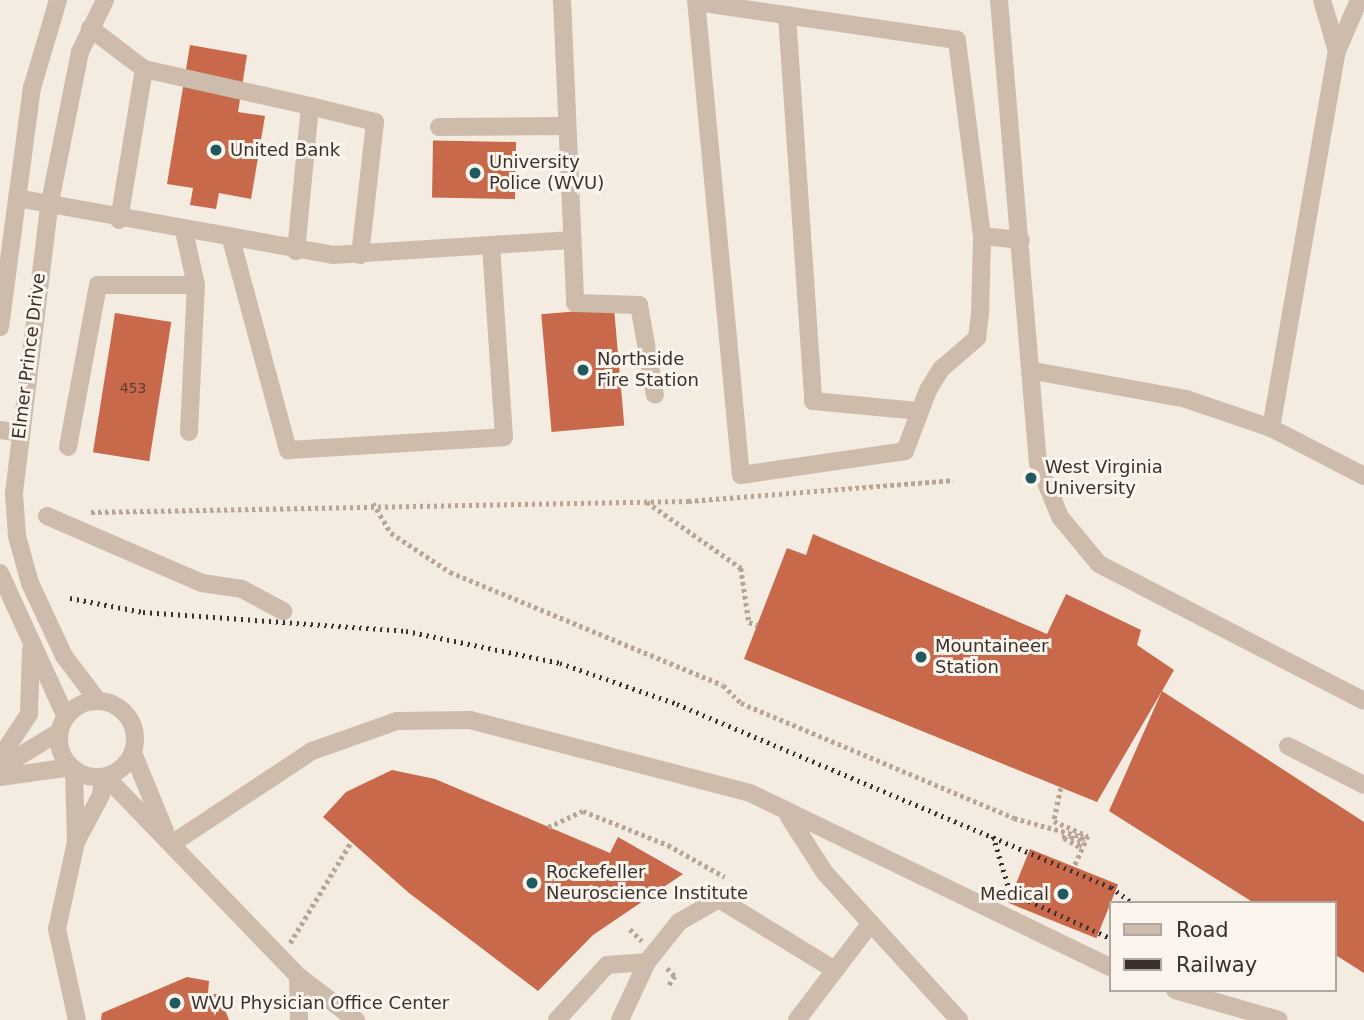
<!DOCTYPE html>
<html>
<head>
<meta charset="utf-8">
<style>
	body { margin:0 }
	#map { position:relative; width:1364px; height:1020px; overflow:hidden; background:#f4ebe1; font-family:"DejaVu Sans",sans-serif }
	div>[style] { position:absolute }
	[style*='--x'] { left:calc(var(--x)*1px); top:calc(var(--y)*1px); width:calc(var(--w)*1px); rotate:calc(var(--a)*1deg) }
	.building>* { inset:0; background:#c8694b; transform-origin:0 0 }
	.path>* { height:4.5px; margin-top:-2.25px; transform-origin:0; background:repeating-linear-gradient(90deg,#b9a596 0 3.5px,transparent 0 7px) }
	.minor>* { height:18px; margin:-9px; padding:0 9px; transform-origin:9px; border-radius:9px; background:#cdbbac }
	.minor>.ring { margin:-9px; padding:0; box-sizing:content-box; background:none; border:18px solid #cdbbac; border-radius:50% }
	.rail>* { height:5px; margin-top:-2.5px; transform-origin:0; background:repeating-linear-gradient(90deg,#3b302b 0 2px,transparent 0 7px) }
	.path-bridge>* { height:4.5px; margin-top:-2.25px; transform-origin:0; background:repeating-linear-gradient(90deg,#b9a596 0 3.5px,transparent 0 7px) }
	.dots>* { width:19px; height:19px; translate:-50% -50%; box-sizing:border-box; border:4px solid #fbf5ee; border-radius:50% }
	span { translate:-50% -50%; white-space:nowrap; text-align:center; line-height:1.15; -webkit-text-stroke:6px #fbf5ee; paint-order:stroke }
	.number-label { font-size:14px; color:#5e3e33 }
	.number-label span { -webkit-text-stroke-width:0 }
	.poi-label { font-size:18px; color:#3b302b }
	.left { translate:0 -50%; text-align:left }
	.right { translate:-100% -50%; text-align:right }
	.street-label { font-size:18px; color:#3b302b }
	.legend { position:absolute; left:1109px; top:901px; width:228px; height:91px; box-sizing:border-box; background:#fbf5ee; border:2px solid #aea6a0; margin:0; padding:9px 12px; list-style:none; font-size:21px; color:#3b302b }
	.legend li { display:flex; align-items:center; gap:14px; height:35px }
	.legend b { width:35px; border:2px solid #aea6a0 }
</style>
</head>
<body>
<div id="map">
	<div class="building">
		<i style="clip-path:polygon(190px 45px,247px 55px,238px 112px,265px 116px,251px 199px,219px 193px,216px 209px,190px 205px,193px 188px,167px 184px)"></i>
		<i style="left:516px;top:142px;width:57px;height:83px;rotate:91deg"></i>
		<i style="left:614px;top:308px;width:118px;height:73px;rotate:85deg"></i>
		<i style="left:115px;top:313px;width:57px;height:141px;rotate:9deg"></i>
		<i style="clip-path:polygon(813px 534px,1047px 634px,1066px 594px,1141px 630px,1137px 645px,1174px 670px,1162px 691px,1364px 822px,1364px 973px,1334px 954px,1334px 903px,1254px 903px,1109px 811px,1162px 691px,1097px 802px,744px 659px,787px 548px,806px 555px)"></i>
		<i style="clip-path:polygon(392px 770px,435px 779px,610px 853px,618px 837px,683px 874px,593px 935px,538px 991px,409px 893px,323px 817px,346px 792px)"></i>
		<i style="left:1030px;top:849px;width:95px;height:58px;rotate:22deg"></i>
		<i style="clip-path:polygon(187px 977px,209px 981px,208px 994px,219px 994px,229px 1020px,101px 1020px,102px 1013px)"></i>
	</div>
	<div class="path">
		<i style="--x:647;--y:502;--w:115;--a:35.1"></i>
		<i style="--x:741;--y:568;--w:55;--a:81.6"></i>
		<i style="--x:749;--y:622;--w:9;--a:21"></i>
		<i style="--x:373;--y:503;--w:35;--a:59"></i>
		<i style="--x:391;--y:533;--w:71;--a:33.5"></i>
		<i style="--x:450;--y:572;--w:295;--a:22.5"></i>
		<i style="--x:723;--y:685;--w:25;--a:45"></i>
		<i style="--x:741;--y:703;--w:296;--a:22.8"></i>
		<i style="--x:1014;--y:818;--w:72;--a:15.4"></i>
		<i style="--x:1083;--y:837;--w:11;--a:112"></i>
		<i style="--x:1079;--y:847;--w:20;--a:-150"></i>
		<i style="--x:1062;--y:837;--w:9;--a:0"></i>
		<i style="--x:91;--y:512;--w:597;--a:-1.06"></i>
		<i style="--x:688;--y:501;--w:266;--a:-4.5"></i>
		<i style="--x:1061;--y:788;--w:34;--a:102"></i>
		<i style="--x:1054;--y:821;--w:37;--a:24"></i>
		<i style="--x:1088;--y:836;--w:34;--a:114"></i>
		<i style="--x:548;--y:827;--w:38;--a:-25"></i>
		<i style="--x:583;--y:811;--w:92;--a:21.8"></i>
		<i style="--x:668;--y:845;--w:65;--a:29.3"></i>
		<i style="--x:630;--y:929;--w:17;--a:45"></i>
		<i style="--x:290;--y:943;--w:118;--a:-58.9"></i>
		<i style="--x:667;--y:968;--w:11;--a:45"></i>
		<i style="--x:675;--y:976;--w:13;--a:122"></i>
	</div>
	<div class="minor">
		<i style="--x:562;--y:0;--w:303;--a:87.5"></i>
		<i style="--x:575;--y:303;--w:64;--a:1.8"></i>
		<i style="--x:639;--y:305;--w:91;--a:79.9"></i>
		<i style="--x:696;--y:0;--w:477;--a:84.6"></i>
		<i style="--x:741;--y:475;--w:166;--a:-8.3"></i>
		<i style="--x:905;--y:451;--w:65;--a:-69.3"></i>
		<i style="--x:928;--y:390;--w:25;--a:-58"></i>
		<i style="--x:941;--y:369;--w:48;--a:-40.7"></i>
		<i style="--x:977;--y:338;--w:23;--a:-83"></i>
		<i style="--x:980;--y:315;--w:79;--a:-88.5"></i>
		<i style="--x:982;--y:236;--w:198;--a:-97.3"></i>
		<i style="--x:957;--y:40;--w:263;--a:-171.7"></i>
		<i style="--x:999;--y:0;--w:465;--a:85.2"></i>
		<i style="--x:1038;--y:463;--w:58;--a:67.8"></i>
		<i style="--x:1060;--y:517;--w:61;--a:50.3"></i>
		<i style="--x:1099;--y:564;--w:298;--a:27.3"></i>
		<i style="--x:1322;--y:0;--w:53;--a:73.6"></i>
		<i style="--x:787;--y:15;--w:387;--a:86.1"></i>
		<i style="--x:813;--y:401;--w:105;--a:5.4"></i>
		<i style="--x:90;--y:28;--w:68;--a:37.2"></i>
		<i style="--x:144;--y:69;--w:153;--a:99.4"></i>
		<i style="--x:144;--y:69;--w:170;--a:12.6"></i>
		<i style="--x:310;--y:106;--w:146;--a:95.5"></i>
		<i style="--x:310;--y:106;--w:67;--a:13.8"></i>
		<i style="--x:375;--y:122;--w:134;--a:96.4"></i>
		<i style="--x:439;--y:127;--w:126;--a:-0.5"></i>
		<i style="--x:17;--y:198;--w:321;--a:10.2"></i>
		<i style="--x:333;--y:255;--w:237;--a:-3.6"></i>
		<i style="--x:982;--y:236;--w:39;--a:6"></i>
		<i style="--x:231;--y:239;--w:219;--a:74.9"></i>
		<i style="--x:288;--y:450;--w:216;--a:-3.4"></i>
		<i style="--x:504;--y:437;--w:190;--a:-93.9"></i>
		<i style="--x:0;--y:327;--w:241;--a:-82.4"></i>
		<i style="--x:32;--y:88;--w:92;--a:-73.5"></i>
		<i style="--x:1034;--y:371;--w:155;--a:10.4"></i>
		<i style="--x:1186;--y:399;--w:90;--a:18.8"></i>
		<i style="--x:1271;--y:428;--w:105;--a:27.3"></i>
		<i style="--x:1271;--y:428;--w:383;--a:-80.1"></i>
		<i style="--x:1337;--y:51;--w:56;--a:-66.7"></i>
		<i style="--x:0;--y:430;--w:19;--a:9"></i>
		<i style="--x:189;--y:432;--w:147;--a:-87.3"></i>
		<i style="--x:68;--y:447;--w:165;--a:-79.5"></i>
		<i style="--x:98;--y:285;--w:98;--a:0"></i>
		<i style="--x:196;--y:285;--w:55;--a:-102.5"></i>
		<i style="--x:47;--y:516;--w:169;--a:23.4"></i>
		<i style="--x:202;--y:583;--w:40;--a:8.5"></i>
		<i style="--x:242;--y:589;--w:47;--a:28.2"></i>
		<i style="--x:0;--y:573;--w:158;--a:65.4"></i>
		<i class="ring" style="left:59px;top:701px;width:58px;height:58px"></i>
		<i style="--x:98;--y:701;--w:56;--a:-127.1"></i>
		<i style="--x:64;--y:656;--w:81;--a:-115"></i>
		<i style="--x:30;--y:583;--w:49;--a:-105.5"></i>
		<i style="--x:17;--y:536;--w:43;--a:-94"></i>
		<i style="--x:14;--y:493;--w:288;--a:-83"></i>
		<i style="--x:49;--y:207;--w:158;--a:-78.7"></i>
		<i style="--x:80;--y:52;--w:58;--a:-64.3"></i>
		<i style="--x:1288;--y:746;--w:85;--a:27.2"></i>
		<i style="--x:133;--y:753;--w:84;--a:67.7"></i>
		<i style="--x:0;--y:758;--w:53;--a:-56.6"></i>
		<i style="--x:29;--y:714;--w:64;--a:-88.2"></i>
		<i style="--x:0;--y:768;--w:69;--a:-31.4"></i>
		<i style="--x:74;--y:770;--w:72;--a:88.4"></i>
		<i style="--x:0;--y:777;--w:72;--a:-8"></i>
		<i style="--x:106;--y:777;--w:277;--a:46"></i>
		<i style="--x:298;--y:976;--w:73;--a:37.2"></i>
		<i style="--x:789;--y:817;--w:67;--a:57.3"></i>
		<i style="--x:825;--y:873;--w:199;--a:47.6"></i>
		<i style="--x:173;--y:843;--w:167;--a:-33.5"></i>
		<i style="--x:312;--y:751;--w:90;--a:-19.4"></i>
		<i style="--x:397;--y:721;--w:73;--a:-0.8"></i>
		<i style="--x:470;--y:720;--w:289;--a:14.6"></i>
		<i style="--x:750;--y:793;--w:400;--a:25.8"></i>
		<i style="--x:298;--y:976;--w:44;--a:88.7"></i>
		<i style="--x:1175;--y:990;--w:108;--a:16.1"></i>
		<i style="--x:77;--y:1020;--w:93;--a:-102.4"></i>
		<i style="--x:57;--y:929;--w:89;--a:-77.7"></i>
		<i style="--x:76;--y:842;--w:53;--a:-62"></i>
		<i style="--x:101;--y:795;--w:18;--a:-84"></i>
		<i style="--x:557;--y:1020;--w:74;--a:-47.7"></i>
		<i style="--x:607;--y:965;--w:40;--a:-4.3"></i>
		<i style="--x:620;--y:1020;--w:64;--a:-65"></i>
		<i style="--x:647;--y:962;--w:51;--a:-51.3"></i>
		<i style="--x:679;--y:922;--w:46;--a:-29.9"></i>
		<i style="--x:719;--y:899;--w:136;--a:31.5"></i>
		<i style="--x:797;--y:1020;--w:122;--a:-52.7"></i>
	</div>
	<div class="rail">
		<i style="--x:70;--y:598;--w:74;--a:10.9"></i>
		<i style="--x:143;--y:612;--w:264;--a:4.1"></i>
		<i style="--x:406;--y:631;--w:157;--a:11.7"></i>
		<i style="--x:560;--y:663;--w:124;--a:19.3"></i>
		<i style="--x:677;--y:704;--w:471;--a:22.9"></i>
		<i style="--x:1111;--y:887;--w:26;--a:37"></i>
		<i style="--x:993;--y:836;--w:59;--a:73.1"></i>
		<i style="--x:1010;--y:892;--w:110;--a:24.7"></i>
	</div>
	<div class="path-bridge">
		<i style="--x:1071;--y:837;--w:15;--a:20"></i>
	</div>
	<div class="dots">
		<i style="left:216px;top:150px;background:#1f5a5e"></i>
		<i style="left:475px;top:173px;background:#1f5a5e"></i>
		<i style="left:583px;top:370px;background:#1f5a5e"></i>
		<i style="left:1031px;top:478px;background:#1f5a5e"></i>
		<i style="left:921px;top:657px;background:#1f5a5e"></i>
		<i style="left:532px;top:883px;background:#1f5a5e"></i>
		<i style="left:1063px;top:894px;background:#1f5a5e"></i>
		<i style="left:175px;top:1003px;background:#1f5a5e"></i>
	</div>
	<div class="number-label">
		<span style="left:133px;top:388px">453</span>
	</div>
	<div class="poi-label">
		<span class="left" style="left:230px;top:150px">United Bank</span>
		<span class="left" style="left:489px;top:173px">University<br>Police (WVU)</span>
		<span class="left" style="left:597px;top:370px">Northside<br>Fire Station</span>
		<span class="left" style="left:1045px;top:478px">West Virginia<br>University</span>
		<span class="left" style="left:935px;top:657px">Mountaineer<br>Station</span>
		<span class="left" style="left:546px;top:883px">Rockefeller<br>Neuroscience Institute</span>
		<span class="right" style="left:1049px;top:894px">Medical</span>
		<span class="left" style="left:191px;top:1003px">WVU Physician Office Center</span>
	</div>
	<div class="street-label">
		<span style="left:29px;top:356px;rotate:-83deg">Elmer Prince Drive</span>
	</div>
	<ul class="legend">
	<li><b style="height:9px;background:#cdbbac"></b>Road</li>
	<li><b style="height:9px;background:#3b302b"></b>Railway</li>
	</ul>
</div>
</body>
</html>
